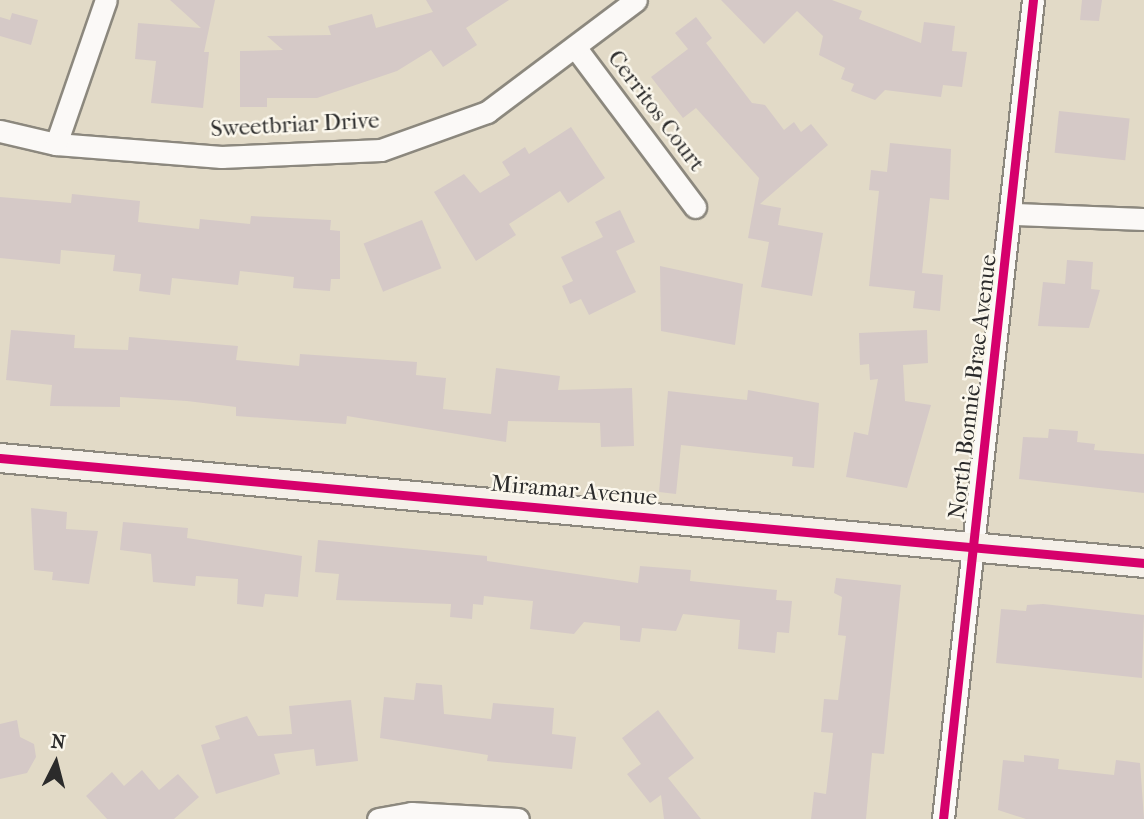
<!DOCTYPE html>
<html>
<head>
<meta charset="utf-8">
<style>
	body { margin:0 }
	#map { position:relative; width:1144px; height:819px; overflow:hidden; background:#e2dac7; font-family:"IM FELL French Canon",serif }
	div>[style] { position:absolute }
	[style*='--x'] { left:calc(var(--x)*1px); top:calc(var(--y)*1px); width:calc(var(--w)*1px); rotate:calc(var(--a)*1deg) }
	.building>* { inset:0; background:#d5c9c7; transform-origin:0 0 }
	.roads { filter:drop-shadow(2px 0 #8c887e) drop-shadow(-2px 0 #8c887e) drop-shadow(0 2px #8c887e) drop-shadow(0 -2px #8c887e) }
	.street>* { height:21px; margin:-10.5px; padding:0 10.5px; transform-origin:10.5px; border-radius:10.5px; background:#fbf9f7 }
	.secondary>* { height:28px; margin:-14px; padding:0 14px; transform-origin:14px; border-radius:14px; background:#f5f0e9 }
	.cycleway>* { height:9px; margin:-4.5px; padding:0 4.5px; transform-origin:4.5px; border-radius:4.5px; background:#d6006c }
	span { translate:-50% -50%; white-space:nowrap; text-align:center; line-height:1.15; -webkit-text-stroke:5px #fbf7ec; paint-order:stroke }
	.street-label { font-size:23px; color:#2b2b2b }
	.north { position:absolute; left:21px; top:728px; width:70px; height:70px; -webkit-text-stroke:5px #fbf7ec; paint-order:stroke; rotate:6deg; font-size:19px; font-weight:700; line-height:28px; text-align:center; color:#2b2b2b }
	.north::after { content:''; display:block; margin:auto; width:24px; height:32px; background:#2b2b2b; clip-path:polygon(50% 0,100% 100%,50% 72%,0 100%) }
</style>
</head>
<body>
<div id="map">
	<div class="building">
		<i style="clip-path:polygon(170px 0,215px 0,204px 52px,209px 52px,203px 108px,151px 103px,156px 61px,135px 59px,138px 23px,201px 28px)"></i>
		<i style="clip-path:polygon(426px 0,509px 0,466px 28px,477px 45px,443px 67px,431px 50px,397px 71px,317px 98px,267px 98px,267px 107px,240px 107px,240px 51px,283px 50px,267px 36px,331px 35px,328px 26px,372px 14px,376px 28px,433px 12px)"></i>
		<i style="clip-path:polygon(721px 0,832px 0,862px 11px,859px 19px,921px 43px,924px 22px,955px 26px,952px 51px,967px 52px,962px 87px,943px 85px,941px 97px,885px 90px,875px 100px,851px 91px,854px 84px,841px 79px,845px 68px,819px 55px,823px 36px,797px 11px,764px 44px)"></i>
		<i style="clip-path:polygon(1082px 0,1102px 0,1099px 21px,1080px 20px)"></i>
		<i style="clip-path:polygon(12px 13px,38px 20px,31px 45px,0 36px,0 17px,10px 20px)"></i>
		<i style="clip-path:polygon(696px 17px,712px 38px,706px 43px,752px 103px,765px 105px,784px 130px,794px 122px,801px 132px,811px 124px,828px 145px,760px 204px,781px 208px,778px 225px,823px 233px,812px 296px,761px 287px,769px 242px,748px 238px,759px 178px,696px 108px,683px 118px,651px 77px,688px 49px,675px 33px)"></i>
		<i style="left:1059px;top:111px;width:71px;height:42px;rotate:6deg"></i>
		<i style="clip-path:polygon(571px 127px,605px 178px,568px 203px,560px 191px,509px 224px,516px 235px,476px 261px,434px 192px,464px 174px,480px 193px,510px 175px,502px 162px,525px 147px,529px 154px)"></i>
		<i style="clip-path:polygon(890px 143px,951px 149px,949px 200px,930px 198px,922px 273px,943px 275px,940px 311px,913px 308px,915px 291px,869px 286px,879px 191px,869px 190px,871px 170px,887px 172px)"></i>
		<i style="clip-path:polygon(72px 194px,140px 201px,138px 222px,199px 229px,200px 219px,250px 224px,251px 216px,331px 220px,330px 230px,340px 231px,340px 279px,331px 279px,330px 291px,293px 288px,294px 277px,240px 271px,238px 285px,172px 278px,170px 295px,139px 291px,141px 274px,113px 271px,115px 255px,61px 250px,60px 264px,0 258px,0 197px,71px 203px)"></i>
		<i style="clip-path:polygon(620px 210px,635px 242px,616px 251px,636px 292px,589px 315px,581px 299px,570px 304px,562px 286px,573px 281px,561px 257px,603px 237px,595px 222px)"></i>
		<i style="left:422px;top:220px;width:52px;height:63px;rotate:68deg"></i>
		<i style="clip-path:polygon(1067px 260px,1093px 262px,1091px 289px,1100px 290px,1089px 328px,1038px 326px,1043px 282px,1065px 284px)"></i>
		<i style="clip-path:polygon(660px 266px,743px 284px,735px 345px,661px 331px)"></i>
		<i style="clip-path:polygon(11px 330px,75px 335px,74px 348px,128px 350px,129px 337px,238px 346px,236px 360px,299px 366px,300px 354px,417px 362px,416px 375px,446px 378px,443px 409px,491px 414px,496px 368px,560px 376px,558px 390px,632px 388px,634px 446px,601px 447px,600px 423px,508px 421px,506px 442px,347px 416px,346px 424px,236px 416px,236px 407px,187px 401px,120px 397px,120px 407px,50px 406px,52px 385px,6px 380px)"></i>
		<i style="clip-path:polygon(927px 330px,928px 363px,903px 365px,905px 401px,931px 405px,907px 488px,846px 477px,854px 432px,868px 435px,878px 379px,870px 380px,869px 364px,860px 365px,859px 333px)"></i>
		<i style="clip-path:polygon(748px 390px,819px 403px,814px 468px,792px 466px,793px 457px,681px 445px,676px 494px,659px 492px,668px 391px,747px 400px)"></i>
		<i style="clip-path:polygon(1049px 429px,1078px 431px,1077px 442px,1095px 444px,1094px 450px,1144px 454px,1144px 493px,1019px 479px,1023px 437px,1048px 438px)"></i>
		<i style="clip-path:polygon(31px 508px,67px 512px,66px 529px,98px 531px,89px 584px,52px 580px,53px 572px,34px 570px)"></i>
		<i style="clip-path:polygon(123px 522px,188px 528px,187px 538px,302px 556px,298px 597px,265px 594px,263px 607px,237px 604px,238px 579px,196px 576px,195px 586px,153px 582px,151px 554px,120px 550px)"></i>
		<i style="clip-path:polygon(318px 540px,487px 556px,487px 561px,638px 583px,640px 566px,691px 570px,690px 581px,777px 590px,776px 600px,792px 601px,789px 633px,777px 632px,775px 653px,738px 649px,740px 620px,683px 614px,676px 631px,642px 628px,640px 642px,620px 640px,620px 626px,584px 622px,574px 634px,530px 629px,533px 601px,484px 596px,483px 605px,473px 604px,472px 619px,450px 617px,451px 604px,336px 600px,339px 574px,315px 572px)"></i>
		<i style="clip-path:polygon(836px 578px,901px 585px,884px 754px,872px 753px,866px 819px,811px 819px,814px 792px,826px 794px,833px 733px,821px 732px,824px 699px,838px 700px,846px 636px,838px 635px,842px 597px,834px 593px)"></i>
		<i style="clip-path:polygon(1043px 604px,1144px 615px,1142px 678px,996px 663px,1001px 609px,1026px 611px,1027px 605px)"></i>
		<i style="clip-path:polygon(416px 683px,442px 685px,444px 714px,491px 719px,493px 703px,554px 708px,552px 734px,576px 737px,572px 769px,487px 761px,488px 755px,380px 738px,384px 697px,414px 700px)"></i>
		<i style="clip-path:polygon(351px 700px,358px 761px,316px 766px,314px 749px,274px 754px,280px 774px,216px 794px,201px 745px,220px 739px,215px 726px,247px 716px,258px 736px,292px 734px,289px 706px)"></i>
		<i style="clip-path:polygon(658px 710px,694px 758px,668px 778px,701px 819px,664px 819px,661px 795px,650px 803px,627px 774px,641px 764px,622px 738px)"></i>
		<i style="clip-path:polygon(17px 720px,20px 737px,34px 744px,36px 757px,27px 773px,0 779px,0 724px)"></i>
		<i style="clip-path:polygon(1024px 755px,1059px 759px,1058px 769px,1114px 775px,1116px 760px,1140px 763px,1144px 819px,1026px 819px,998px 810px,1003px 760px,1024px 762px)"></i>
		<i style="clip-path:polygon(142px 770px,159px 790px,178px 774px,199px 797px,174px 819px,107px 819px,86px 796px,112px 772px,124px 786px)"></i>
	</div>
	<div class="roads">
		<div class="street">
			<i style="--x:575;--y:47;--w:200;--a:53.1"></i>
			<i style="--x:0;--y:131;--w:57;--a:13.1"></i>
			<i style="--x:56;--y:144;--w:166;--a:4.5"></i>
			<i style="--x:221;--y:157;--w:160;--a:-2.5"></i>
			<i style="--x:381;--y:150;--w:113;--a:-19.7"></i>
			<i style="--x:487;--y:112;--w:186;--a:-36.9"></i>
			<i style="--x:56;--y:144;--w:152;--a:-70.9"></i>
			<i style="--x:1013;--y:214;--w:131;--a:2.2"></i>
			<i style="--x:378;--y:819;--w:34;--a:-10"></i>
			<i style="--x:411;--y:813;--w:107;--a:3.2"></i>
			<i style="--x:943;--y:819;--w:824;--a:-83.73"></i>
		</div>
		<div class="secondary">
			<i style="--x:0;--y:458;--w:1149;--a:5.24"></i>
		</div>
	</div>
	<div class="cycleway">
		<i style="--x:0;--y:458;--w:1149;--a:5.24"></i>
		<i style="--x:943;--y:819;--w:824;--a:-83.73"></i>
	</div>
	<div class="street-label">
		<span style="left:656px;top:111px;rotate:53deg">Cerritos Court</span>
		<span style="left:295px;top:125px;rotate:-3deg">Sweetbriar Drive</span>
		<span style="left:973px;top:387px;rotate:-83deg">North Bonnie Brae Avenue</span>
		<span style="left:574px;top:491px;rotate:5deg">Miramar Avenue</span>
	</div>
	<div class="north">N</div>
</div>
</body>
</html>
